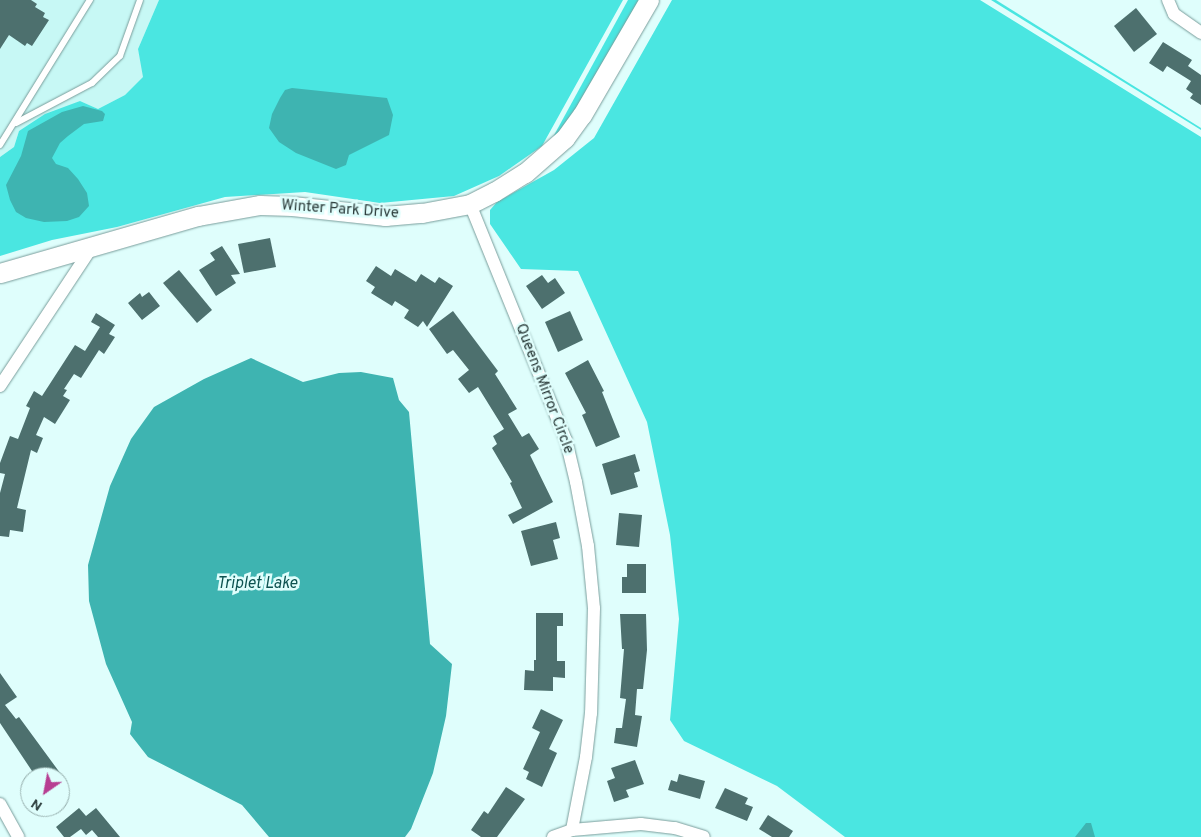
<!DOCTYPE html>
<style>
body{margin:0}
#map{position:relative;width:1201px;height:837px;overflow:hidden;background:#dffefc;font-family:Overpass,sans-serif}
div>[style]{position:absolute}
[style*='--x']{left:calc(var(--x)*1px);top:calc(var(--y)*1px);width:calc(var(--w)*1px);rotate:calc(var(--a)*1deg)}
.built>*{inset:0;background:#c7f8f5}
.green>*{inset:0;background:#4ae6e1}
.water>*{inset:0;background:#3eb4b1}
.building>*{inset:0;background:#4d706e}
.roads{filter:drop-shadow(0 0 1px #799d9b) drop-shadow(0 0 1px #799d9b)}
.lane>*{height:6px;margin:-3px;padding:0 3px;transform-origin:3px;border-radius:3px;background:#fff}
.street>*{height:12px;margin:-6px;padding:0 6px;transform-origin:6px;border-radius:6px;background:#fff}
.secondary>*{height:19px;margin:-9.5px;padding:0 9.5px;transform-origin:9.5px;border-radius:9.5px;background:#fff}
span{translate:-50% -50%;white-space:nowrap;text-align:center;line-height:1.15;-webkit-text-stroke:5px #dffefc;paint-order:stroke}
.street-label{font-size:15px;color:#2a3a39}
.water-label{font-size:16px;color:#0d5250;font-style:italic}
.north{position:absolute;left:20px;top:767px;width:50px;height:50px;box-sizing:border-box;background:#dffefc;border:1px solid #97b0ae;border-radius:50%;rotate:213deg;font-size:14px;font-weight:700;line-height:20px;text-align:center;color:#2a3a39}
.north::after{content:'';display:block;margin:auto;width:18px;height:22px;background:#b73e92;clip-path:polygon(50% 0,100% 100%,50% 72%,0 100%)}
</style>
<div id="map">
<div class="built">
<div style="clip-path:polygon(0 0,159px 0,138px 49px,144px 77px,125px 95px,98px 109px,80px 101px,19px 131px,14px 147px,0 157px)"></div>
</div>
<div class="green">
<div style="clip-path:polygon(159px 0,623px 0,542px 146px,499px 176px,454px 196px,380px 203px,305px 192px,225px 197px,117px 227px,52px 240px,0 256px,0 157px,14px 147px,19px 131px,45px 114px,80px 101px,98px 109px,125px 95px,143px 77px,138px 49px)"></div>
<div style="clip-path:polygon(628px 0,642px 0,577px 112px,547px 148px)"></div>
<div style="clip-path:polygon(672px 0,980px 0,1201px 137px,1201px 837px,845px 837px,777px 786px,684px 741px,670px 720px,679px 619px,670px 535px,647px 422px,578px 271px,521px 269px,490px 224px,490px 210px,497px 202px,554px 170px,594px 138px)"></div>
<div style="clip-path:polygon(991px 0,996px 0,1201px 128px,1201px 130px)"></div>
</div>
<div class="water">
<div style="clip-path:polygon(292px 88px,387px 98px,393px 115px,389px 135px,349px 155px,346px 165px,336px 169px,296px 153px,279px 142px,269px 128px,272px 114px,280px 98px,285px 90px)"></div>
<div style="clip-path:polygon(83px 106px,102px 111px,105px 114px,103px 121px,84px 124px,68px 136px,60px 143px,52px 158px,56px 164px,68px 168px,78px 179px,87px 193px,89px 206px,79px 217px,67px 221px,44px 222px,26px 218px,16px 212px,10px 200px,6px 185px,21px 156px,28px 131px,62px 112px)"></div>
<div style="clip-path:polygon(251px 358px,303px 382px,339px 373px,361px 372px,393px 378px,399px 400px,409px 412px,430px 644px,452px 664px,446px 716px,433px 773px,411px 829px,405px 837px,269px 837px,242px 805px,148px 757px,130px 734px,132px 722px,106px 664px,89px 601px,88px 565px,110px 486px,131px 439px,154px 407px,204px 379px)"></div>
<div style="clip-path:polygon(1086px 823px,1091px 823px,1095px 837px,1075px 837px)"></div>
</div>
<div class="building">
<div style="clip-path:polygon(0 0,31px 0,37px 4px,35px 7px,45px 13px,43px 17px,49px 20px,32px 46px,27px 43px,25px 46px,9px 35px,0 49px)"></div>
<div style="clip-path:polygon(1136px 8px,1157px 34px,1134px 52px,1114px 26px)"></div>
<div style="clip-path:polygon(1163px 42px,1192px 60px,1188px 66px,1201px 75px,1201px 105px,1190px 98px,1193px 94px,1186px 89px,1191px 81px,1167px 66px,1163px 72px,1149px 63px)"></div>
<div style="clip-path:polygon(270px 238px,276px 267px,244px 273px,238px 244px)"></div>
<div style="clip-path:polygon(222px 246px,240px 274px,231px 275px,236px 283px,216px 296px,199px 270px,215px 260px,210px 253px)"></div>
<div style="clip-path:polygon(376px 266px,391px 276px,395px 269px,416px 282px,421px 274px,435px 283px,439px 277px,453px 286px,427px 327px,423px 321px,418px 327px,404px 318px,409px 310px,395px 301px,392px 306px,371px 293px,375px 287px,366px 281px)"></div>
<div style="clip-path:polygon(179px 270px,212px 310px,197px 323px,163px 283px)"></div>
<div style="clip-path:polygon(542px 275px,548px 283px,555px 278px,565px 293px,542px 309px,526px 286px)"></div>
<div style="clip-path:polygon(149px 292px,160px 306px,142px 320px,128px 303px,140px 293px,142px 297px)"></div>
<div style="clip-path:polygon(453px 311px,498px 371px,495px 374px,517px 409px,508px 414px,522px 437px,529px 433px,539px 449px,530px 455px,553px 502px,513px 524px,508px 515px,522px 508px,510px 483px,512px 482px,492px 448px,497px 444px,493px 436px,504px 429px,478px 387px,469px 393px,458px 379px,469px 370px,453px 350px,447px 354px,429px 329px)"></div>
<div style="clip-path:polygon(570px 311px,583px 340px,558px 352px,545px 322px)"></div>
<div style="clip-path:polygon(96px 313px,115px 325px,109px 334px,115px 337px,104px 354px,99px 350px,81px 378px,74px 374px,64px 389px,67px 390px,63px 396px,70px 400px,55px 424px,44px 417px,36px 435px,43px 438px,37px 453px,31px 450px,17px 508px,26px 510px,23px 532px,10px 530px,9px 537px,0 536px,0 493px,5px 474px,0 473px,0 463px,10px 436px,18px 439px,30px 408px,26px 406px,34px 391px,42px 396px,75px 345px,85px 351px,100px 327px,91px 322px)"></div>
<div style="clip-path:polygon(588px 360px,604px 391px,602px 392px,620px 437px,596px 447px,582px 415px,586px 413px,565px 373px)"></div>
<div style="clip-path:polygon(635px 454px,640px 471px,634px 473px,638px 487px,611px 495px,602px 464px)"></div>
<div style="clip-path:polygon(619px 513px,642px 515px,639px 547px,616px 545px)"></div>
<div style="clip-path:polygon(556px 522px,560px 538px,553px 540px,558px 559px,531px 566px,521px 531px)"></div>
<div style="clip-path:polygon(627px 564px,646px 564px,646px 593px,622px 593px,622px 577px,627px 577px)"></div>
<div style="clip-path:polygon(536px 613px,563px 613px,563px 626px,557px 626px,557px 661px,565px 661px,565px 678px,553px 677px,553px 691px,524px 690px,525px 670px,534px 671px,534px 660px,536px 660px)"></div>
<div style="clip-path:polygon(620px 614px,646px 614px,647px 650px,643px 689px,637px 689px,635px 715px,642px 716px,637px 747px,614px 743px,616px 728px,622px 728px,626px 699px,620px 698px,624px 649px,622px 649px)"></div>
<div style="clip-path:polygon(0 673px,17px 697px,5px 705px,16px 719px,19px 717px,63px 777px,36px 777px,0 723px)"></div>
<div style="clip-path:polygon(541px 709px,563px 720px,549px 749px,557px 753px,542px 787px,526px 779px,529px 772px,523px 769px,540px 732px,532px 728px)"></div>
<div style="clip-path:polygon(635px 760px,644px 784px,626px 790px,629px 797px,614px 802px,607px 781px,615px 778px,611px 768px)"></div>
<div style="clip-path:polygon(679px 774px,705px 781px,700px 799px,668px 790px,671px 780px,677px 782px)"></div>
<div style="clip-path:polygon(506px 787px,525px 799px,497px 837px,481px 837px,471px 830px,484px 811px,488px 814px)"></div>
<div style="clip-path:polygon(725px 788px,748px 798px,745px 804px,753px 807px,747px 821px,715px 808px)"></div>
<div style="clip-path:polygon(79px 808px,86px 816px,96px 808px,120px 837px,98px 837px,92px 830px,86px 835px,81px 829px,70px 837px,64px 837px,56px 827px)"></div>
<div style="clip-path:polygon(768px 815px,793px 831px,789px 837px,772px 837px,759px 829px)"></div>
</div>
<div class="roads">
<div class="lane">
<div style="--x:16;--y:123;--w:86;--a:-27.8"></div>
<div style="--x:92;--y:83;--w:39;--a:-44"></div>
<div style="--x:120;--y:56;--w:59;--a:-70.3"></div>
<div style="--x:0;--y:145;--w:171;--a:-58.2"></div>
</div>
<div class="street">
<div style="--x:1168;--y:0;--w:15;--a:67"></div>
<div style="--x:1174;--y:14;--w:33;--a:35"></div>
<div style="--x:470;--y:204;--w:255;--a:67.9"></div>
<div style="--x:566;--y:440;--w:43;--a:76.6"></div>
<div style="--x:576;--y:482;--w:65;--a:79.4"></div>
<div style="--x:588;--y:546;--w:62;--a:84.5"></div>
<div style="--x:594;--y:608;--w:105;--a:91.6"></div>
<div style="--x:591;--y:713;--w:44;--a:96.5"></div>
<div style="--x:586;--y:757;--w:74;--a:100.9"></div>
<div style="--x:0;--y:386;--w:167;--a:-56.5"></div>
<div style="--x:0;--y:804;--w:38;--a:61"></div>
<div style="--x:553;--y:837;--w:20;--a:-20"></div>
<div style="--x:572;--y:830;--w:69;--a:-5"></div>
<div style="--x:641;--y:824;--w:34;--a:7"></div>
<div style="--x:675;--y:828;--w:30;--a:17"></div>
</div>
<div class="secondary">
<div style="--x:0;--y:273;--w:206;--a:-16.1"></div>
<div style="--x:198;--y:216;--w:63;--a:-10.1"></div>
<div style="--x:260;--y:205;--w:32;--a:2"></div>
<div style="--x:292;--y:206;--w:94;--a:6.1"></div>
<div style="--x:385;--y:216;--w:37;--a:-5"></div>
<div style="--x:422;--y:213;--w:49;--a:-10.6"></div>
<div style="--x:470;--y:204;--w:27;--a:-27"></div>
<div style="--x:494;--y:192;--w:36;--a:-32"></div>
<div style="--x:525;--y:173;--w:53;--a:-41.2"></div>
<div style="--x:565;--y:138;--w:29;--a:-54"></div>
<div style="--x:582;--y:115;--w:133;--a:-59.8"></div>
</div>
</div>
<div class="street-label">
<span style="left:340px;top:210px;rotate:4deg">Winter Park Drive</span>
<span style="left:544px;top:389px;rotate:69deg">Queens Mirror Circle</span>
</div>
<div class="water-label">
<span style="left:257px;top:584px">Triplet Lake</span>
</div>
<div class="north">N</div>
</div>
